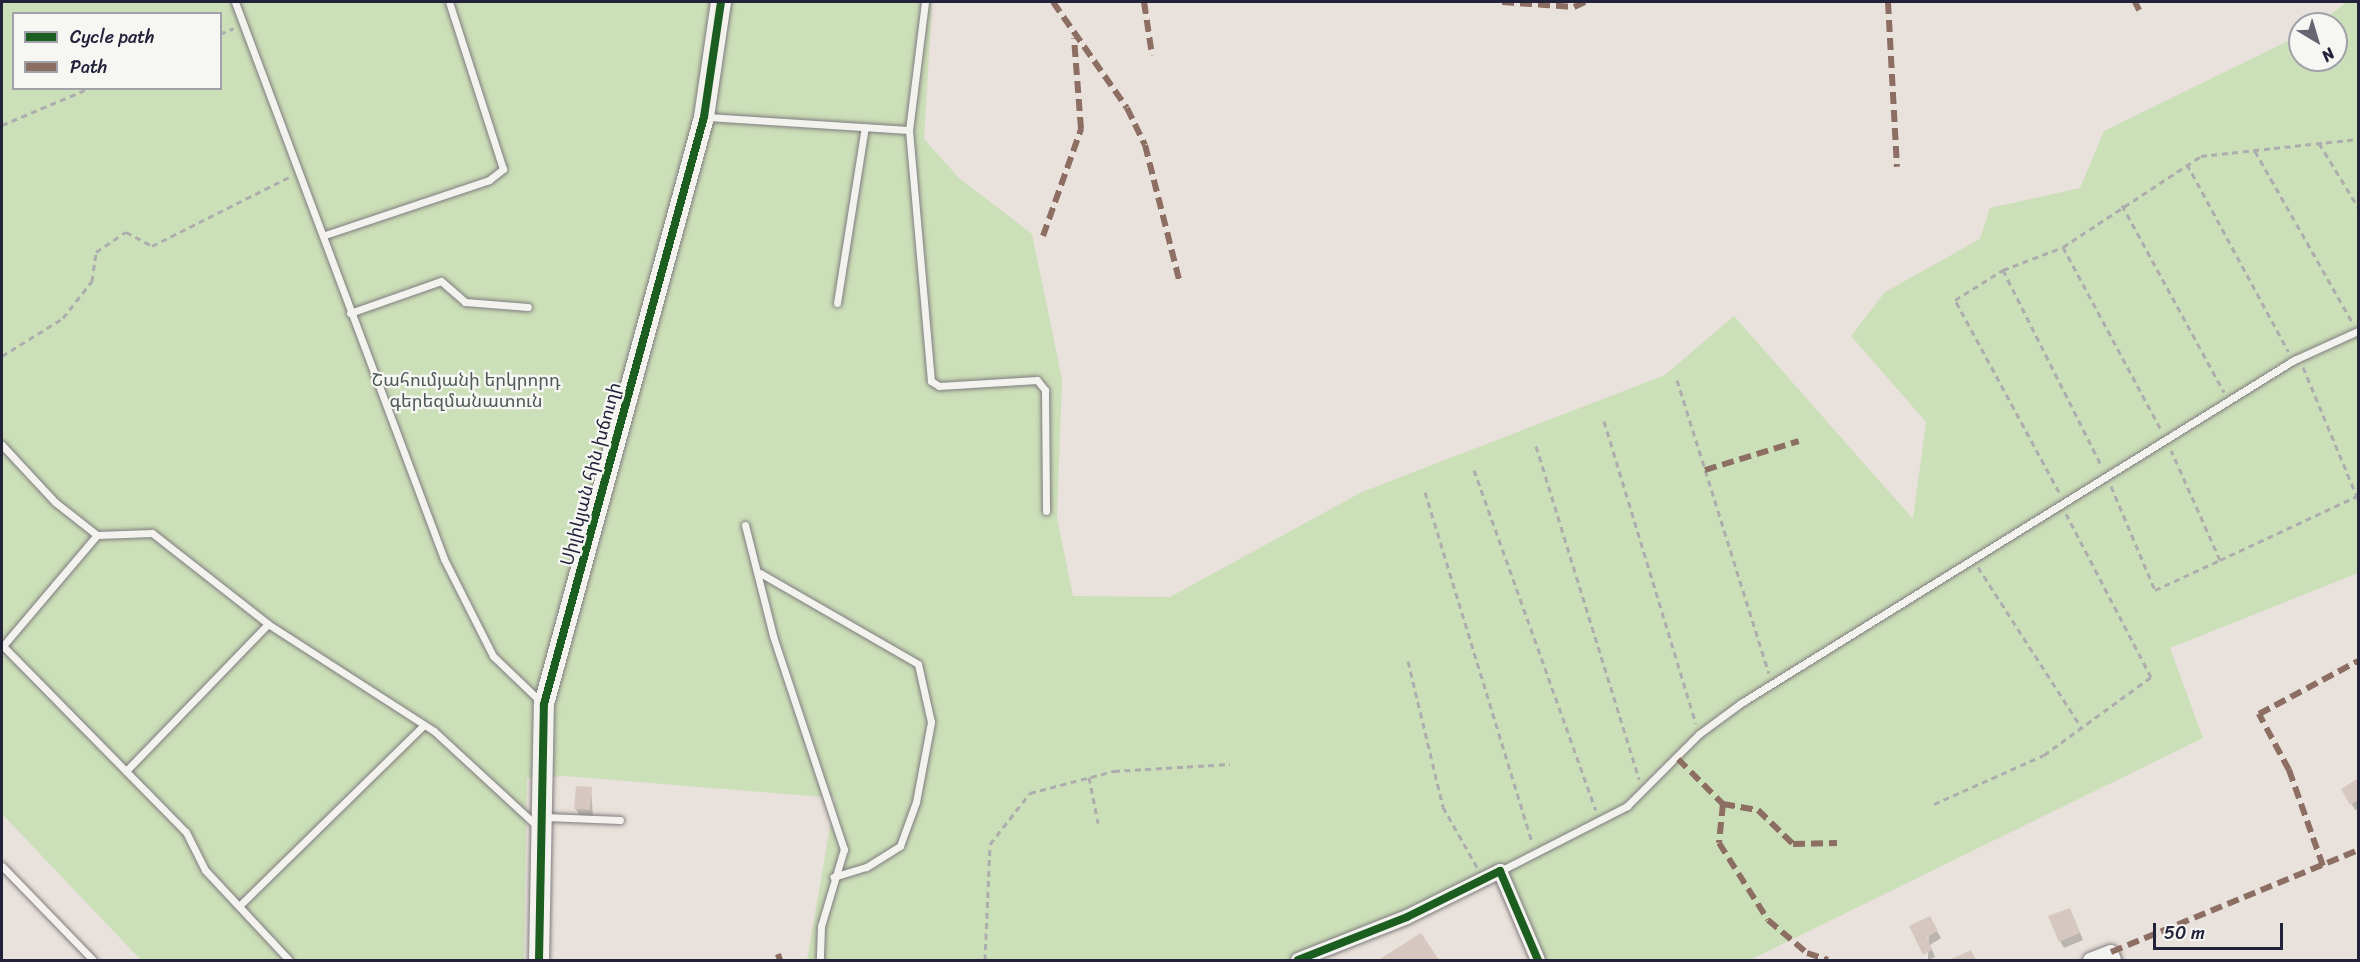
<!DOCTYPE html>
<meta charset="utf-8">
<style>
body{margin:0}
#map{position:relative;width:2360px;height:962px;overflow:hidden;background:#e9e1db;font-family:Sriracha,"Noto Sans Armenian",sans-serif}
div>[style]{position:absolute}
[style*='--x']{left:calc(var(--x)*1px);top:calc(var(--y)*1px);width:calc(var(--w)*1px);rotate:calc(var(--a)*1deg)}
.green>*{inset:0;background:#cbdfb8}
.shadow>*{inset:0;background:#0003}
.building>*{inset:0;background:#d6c8c0}
.path>*{height:3px;margin-top:-1.5px;transform-origin:0;background:repeating-linear-gradient(90deg,#aeadae 0 6px,transparent 0 10.5px)}
.roads{filter:drop-shadow(0 0 2px #807c7f) drop-shadow(0 0 2px #807c7f)}
.lane>*{height:7px;margin:-3.5px;padding:0 3.5px;transform-origin:3.5px;border-radius:3.5px;background:#f3f2ef}
.street>*{height:14px;margin:-7px;padding:0 7px;transform-origin:7px;border-radius:7px;background:#f3f2ef}
.secondary>*{height:20px;margin:-10px;padding:0 10px;transform-origin:10px;border-radius:10px;background:#f3f2ef}
.quiet>*{height:6px;margin-top:-3px;transform-origin:0;background:repeating-linear-gradient(90deg,#8d6e63 0 12px,transparent 0 18px)}
.cycleway>*{height:8px;margin:-4px;padding:0 4px;transform-origin:4px;border-radius:4px;background:#1b5e20}
span{translate:-50% -50%;white-space:nowrap;text-align:center;line-height:1.15;-webkit-text-stroke:4.5px #f6f6f2;paint-order:stroke}
.park-label{font-size:18px;color:#4d5a58}
.street-label{font-size:18px;color:#22223b}
.frame{position:absolute;inset:0;border:3px solid #22223b;pointer-events:none}
.legend{position:absolute;left:12px;top:12px;width:210px;height:78px;box-sizing:border-box;background:#f6f6f2;border:2px solid #a1a1a9;margin:0;padding:8px 10px;list-style:none;font-size:18px;color:#22223b}
.legend li{display:flex;align-items:center;gap:12px;height:30px}
.legend b{width:30px;border:2px solid #a1a1a9}
.north{position:absolute;left:2288px;top:12px;width:60px;height:60px;box-sizing:border-box;background:#f6f6f2;border:2px solid #a1a1a9;border-radius:50%;rotate:142deg;font-size:16px;font-weight:700;line-height:24px;text-align:center;color:#22223b}
.north::after{content:'';display:block;margin:auto;width:21px;height:27px;background:#686573;clip-path:polygon(50% 0,100% 100%,50% 72%,0 100%)}
.scale{position:absolute;left:2153px;top:923px;width:130px;height:27px;box-sizing:border-box;border:3px solid #22223b;border-top:0;padding-left:8px;font-size:18px;line-height:21px;white-space:nowrap;color:#22223b;-webkit-text-stroke:4px #f6f6f2;paint-order:stroke}
</style>
<div id="map">
<div class="green">
<div style="clip-path:polygon(evenodd,2px 2px,932px 2px,924px 139px,959px 178px,1032px 234px,1062px 379px,1057px 518px,1073px 596px,1170px 597px,1362px 492px,1665px 375px,1734px 316px,1913px 519px,1926px 422px,1851px 336px,1885px 292px,1980px 239px,1990px 208px,2080px 188px,2104px 131px,2300px 35px,2300px 60px,2336px 60px,2336px 24px,2318px 24px,2347px 2px,2358px 2px,2358px 573px,2170px 648px,2203px 738px,1750px 960px,1546px 960px,1508px 875px,1318px 960px,807px 960px,835px 798px,566px 776px,527px 778px,524px 960px,141px 960px,2px 814px,2px 2px,14px 14px,220px 14px,220px 88px,14px 88px,14px 14px)"></div>
</div>
<div class="shadow">
<div style="clip-path:polygon(2356px 781px,2358px 809px,2355px 810px,2343px 789px)"></div>
<div style="clip-path:polygon(591px 788px,593px 817px,580px 816px,576px 809px)"></div>
<div style="clip-path:polygon(2073px 916px,2083px 940px,2064px 948px,2060px 941px)"></div>
<div style="clip-path:polygon(1929px 918px,1941px 938px,1930px 945px,1935px 957px,1928px 960px)"></div>
<div style="clip-path:polygon(1421px 935px,1437px 960px,1380px 960px)"></div>
</div>
<div class="building">
<div style="clip-path:polygon(2357px 779px,2358px 800px,2350px 805px,2341px 789px)"></div>
<div style="clip-path:polygon(576px 786px,592px 787px,590px 810px,574px 809px)"></div>
<div style="clip-path:polygon(2070px 908px,2080px 933px,2059px 942px,2048px 916px)"></div>
<div style="clip-path:polygon(1930px 916px,1938px 931px,1927px 937px,1932px 950px,1923px 955px,1909px 926px)"></div>
<div style="clip-path:polygon(1421px 933px,1439px 960px,1378px 960px)"></div>
<div style="clip-path:polygon(1971px 950px,1976px 960px,1949px 960px)"></div>
</div>
<div class="path">
<div style="--x:220;--y:34;--w:15;--a:-23"></div>
<div style="--x:2;--y:125;--w:95;--a:-22.8"></div>
<div style="--x:2319;--y:143;--w:75;--a:58.6"></div>
<div style="--x:2255;--y:151;--w:197;--a:60.4"></div>
<div style="--x:2187;--y:164;--w:213;--a:61.6"></div>
<div style="--x:2122;--y:205;--w:213;--a:61.4"></div>
<div style="--x:2063;--y:247;--w:208;--a:61.8"></div>
<div style="--x:2003;--y:270;--w:220;--a:63.3"></div>
<div style="--x:2;--y:356;--w:72;--a:-31.9"></div>
<div style="--x:63;--y:318;--w:47;--a:-51.9"></div>
<div style="--x:92;--y:281;--w:29;--a:-82"></div>
<div style="--x:96;--y:252;--w:36;--a:-34"></div>
<div style="--x:126;--y:232;--w:30;--a:28"></div>
<div style="--x:152;--y:246;--w:153;--a:-26.7"></div>
<div style="--x:2303;--y:367;--w:143;--a:67.4"></div>
<div style="--x:1677;--y:380;--w:307;--a:72.6"></div>
<div style="--x:1604;--y:421;--w:316;--a:73.1"></div>
<div style="--x:1536;--y:446;--w:349;--a:72.8"></div>
<div style="--x:1474;--y:470;--w:361;--a:70.3"></div>
<div style="--x:2111;--y:486;--w:113;--a:67.1"></div>
<div style="--x:2155;--y:590;--w:72;--a:-24.8"></div>
<div style="--x:2220;--y:560;--w:120;--a:-114"></div>
<div style="--x:1425;--y:492;--w:367;--a:73"></div>
<div style="--x:2059;--y:492;--w:218;--a:-118.4"></div>
<div style="--x:1955;--y:300;--w:57;--a:-32"></div>
<div style="--x:2003;--y:270;--w:64;--a:-21"></div>
<div style="--x:2063;--y:247;--w:165;--a:-33.4"></div>
<div style="--x:2201;--y:156;--w:158;--a:-6.2"></div>
<div style="--x:2220;--y:560;--w:151;--a:-25"></div>
<div style="--x:1978;--y:567;--w:190;--a:57.2"></div>
<div style="--x:1408;--y:661;--w:150;--a:76.5"></div>
<div style="--x:1443;--y:807;--w:69;--a:60.5"></div>
<div style="--x:1089;--y:777;--w:47;--a:78.9"></div>
<div style="--x:1934;--y:804;--w:120;--a:-24"></div>
<div style="--x:2044;--y:755;--w:132;--a:-36.1"></div>
<div style="--x:2151;--y:677;--w:184;--a:-117.5"></div>
<div style="--x:985;--y:960;--w:116;--a:-87.5"></div>
<div style="--x:990;--y:844;--w:65;--a:-51.9"></div>
<div style="--x:1030;--y:793;--w:87;--a:-14.7"></div>
<div style="--x:1114;--y:771;--w:116;--a:-3.5"></div>
</div>
<div class="roads">
<div class="lane">
<div style="--x:235;--y:2;--w:595;--a:69.43"></div>
<div style="--x:444;--y:559;--w:109;--a:63.2"></div>
<div style="--x:493;--y:656;--w:68;--a:43.8"></div>
<div style="--x:925;--y:2;--w:129;--a:97.1"></div>
<div style="--x:909;--y:130;--w:252;--a:85"></div>
<div style="--x:931;--y:381;--w:9;--a:32"></div>
<div style="--x:939;--y:386;--w:98;--a:-3.5"></div>
<div style="--x:1037;--y:380;--w:13;--a:51"></div>
<div style="--x:1045;--y:390;--w:121;--a:89.5"></div>
<div style="--x:707;--y:117;--w:202;--a:3.7"></div>
<div style="--x:325;--y:235;--w:173;--a:-18.5"></div>
<div style="--x:489;--y:180;--w:18;--a:-38"></div>
<div style="--x:503;--y:169;--w:176;--a:-107.9"></div>
<div style="--x:837;--y:303;--w:178;--a:-81"></div>
<div style="--x:350;--y:313;--w:96;--a:-19.4"></div>
<div style="--x:441;--y:281;--w:32;--a:41"></div>
<div style="--x:465;--y:302;--w:63;--a:4.5"></div>
<div style="--x:2;--y:445;--w:78;--a:47.1"></div>
<div style="--x:55;--y:502;--w:53;--a:38.2"></div>
<div style="--x:97;--y:535;--w:55;--a:-2.1"></div>
<div style="--x:152;--y:533;--w:147;--a:38.1"></div>
<div style="--x:268;--y:624;--w:197;--a:32.8"></div>
<div style="--x:434;--y:731;--w:142;--a:42.7"></div>
<div style="--x:745;--y:525;--w:114;--a:75.8"></div>
<div style="--x:773;--y:636;--w:225;--a:71.6"></div>
<div style="--x:844;--y:849;--w:80;--a:106.6"></div>
<div style="--x:821;--y:926;--w:34;--a:92"></div>
<div style="--x:760;--y:573;--w:182;--a:29.9"></div>
<div style="--x:918;--y:664;--w:59;--a:77.4"></div>
<div style="--x:931;--y:722;--w:81;--a:100.6"></div>
<div style="--x:916;--y:802;--w:47;--a:110"></div>
<div style="--x:900;--y:846;--w:40;--a:148"></div>
<div style="--x:866;--y:867;--w:34;--a:163"></div>
<div style="--x:3;--y:646;--w:261;--a:45.5"></div>
<div style="--x:186;--y:832;--w:42;--a:63.4"></div>
<div style="--x:205;--y:870;--w:123;--a:47"></div>
<div style="--x:2;--y:647;--w:147;--a:-49.7"></div>
<div style="--x:126;--y:771;--w:204;--a:-46"></div>
<div style="--x:545;--y:817;--w:75;--a:2.3"></div>
<div style="--x:2;--y:866;--w:131;--a:45.9"></div>
<div style="--x:1500;--y:871;--w:143;--a:-27.1"></div>
<div style="--x:1627;--y:806;--w:102;--a:-45"></div>
<div style="--x:1699;--y:734;--w:52;--a:-36.4"></div>
<div style="--x:1741;--y:703;--w:651;--a:-31.81"></div>
<div style="--x:2294;--y:360;--w:70;--a:-24.4"></div>
<div style="--x:239;--y:906;--w:257;--a:-44.4"></div>
</div>
<div class="street">
<div style="--x:1298;--y:960;--w:117;--a:-21.5"></div>
<div style="--x:1407;--y:917;--w:104;--a:-26.3"></div>
<div style="--x:1500;--y:871;--w:97;--a:66.9"></div>
<div style="--x:2090;--y:960;--w:22;--a:-21"></div>
<div style="--x:2111;--y:952;--w:9;--a:69"></div>
</div>
<div class="secondary">
<div style="--x:539;--y:960;--w:256;--a:-88.9"></div>
<div style="--x:544;--y:704;--w:608;--a:-74.75"></div>
<div style="--x:704;--y:117;--w:116;--a:-81.6"></div>
</div>
</div>
<div class="quiet">
<div style="--x:1053;--y:2;--w:129;--a:55.1"></div>
<div style="--x:1127;--y:108;--w:41;--a:64.1"></div>
<div style="--x:1145;--y:145;--w:142;--a:75.8"></div>
<div style="--x:1144;--y:2;--w:54;--a:81.4"></div>
<div style="--x:1502;--y:2;--w:72;--a:4"></div>
<div style="--x:1574;--y:7;--w:12;--a:-24"></div>
<div style="--x:1888;--y:2;--w:165;--a:86.9"></div>
<div style="--x:2135;--y:2;--w:9;--a:63"></div>
<div style="--x:1043;--y:236;--w:114;--a:-70.4"></div>
<div style="--x:1081;--y:129;--w:91;--a:-94.4"></div>
<div style="--x:1705;--y:470;--w:98;--a:-17.1"></div>
<div style="--x:1678;--y:759;--w:64;--a:45"></div>
<div style="--x:1723;--y:804;--w:36;--a:10"></div>
<div style="--x:1758;--y:810;--w:49;--a:44.2"></div>
<div style="--x:1793;--y:844;--w:44;--a:-1.3"></div>
<div style="--x:1723;--y:804;--w:39;--a:96"></div>
<div style="--x:1719;--y:843;--w:91;--a:57.5"></div>
<div style="--x:1768;--y:920;--w:51;--a:40.2"></div>
<div style="--x:1807;--y:953;--w:22;--a:18"></div>
<div style="--x:2323;--y:866;--w:102;--a:-109.5"></div>
<div style="--x:2289;--y:770;--w:64;--a:-118.2"></div>
<div style="--x:2259;--y:714;--w:112;--a:-28.2"></div>
<div style="--x:2111;--y:952;--w:267;--a:-22.4"></div>
<div style="--x:778;--y:954;--w:6;--a:72"></div>
</div>
<div class="cycleway">
<div style="--x:539;--y:960;--w:256;--a:-88.9"></div>
<div style="--x:544;--y:704;--w:608;--a:-74.75"></div>
<div style="--x:704;--y:117;--w:116;--a:-81.6"></div>
<div style="--x:1298;--y:960;--w:117;--a:-21.5"></div>
<div style="--x:1407;--y:917;--w:104;--a:-26.3"></div>
<div style="--x:1500;--y:871;--w:97;--a:66.9"></div>
</div>
<div class="park-label">
<span style="left:466px;top:391px">Շահումյանի երկրորդ<br>գերեզմանատուն</span>
</div>
<div class="street-label">
<span style="left:591px;top:474px;rotate:-75deg">Սիլիկյան հին խճուղի</span>
</div>
<div class="frame"></div>
<ul class="legend">
<li><b style="height:8px;background:#1b5e20"></b>Cycle path</li>
<li><b style="height:8px;background:#8d6e63"></b>Path</li>
</ul>
<div class="north">N</div>
<div class="scale">50 m</div>
</div>
